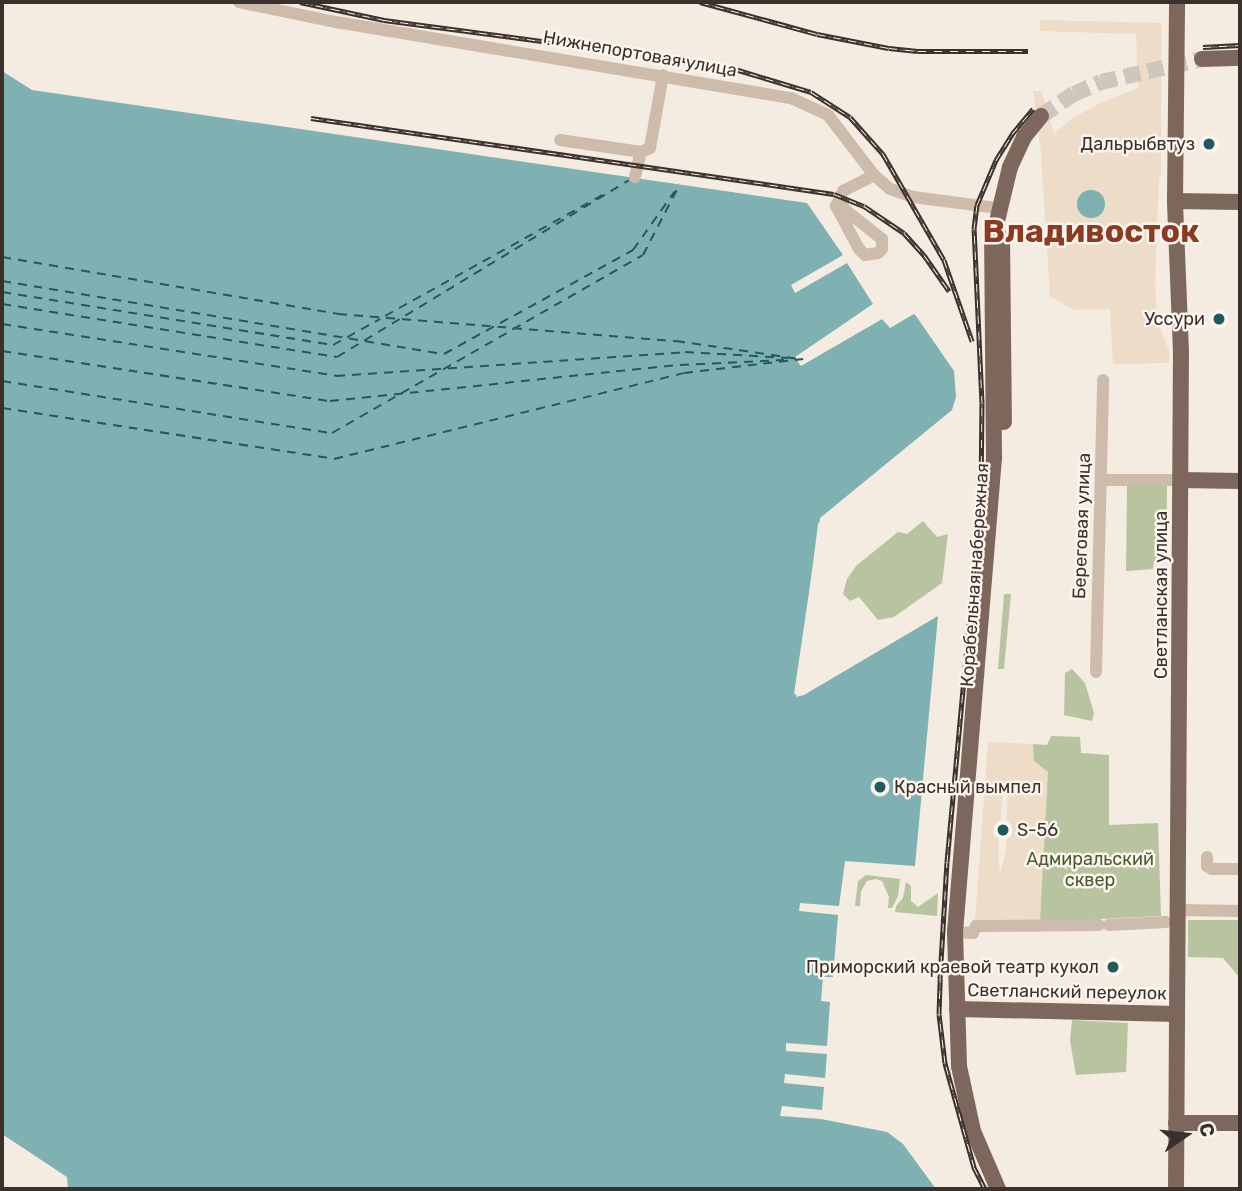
<!DOCTYPE html>
<meta charset="utf-8">
<style>
body{margin:0}
#map{position:relative;width:1242px;height:1191px;overflow:hidden;background:#f4ebe1;font-family:Rubik,sans-serif}
div>[style]{position:absolute}
[style*='--x']{left:calc(var(--x)*1px);top:calc(var(--y)*1px);width:calc(var(--w)*1px);rotate:calc(var(--a)*1deg)}
.green>*{inset:0;background:#b8c4a0}
.plaza>*{inset:0;background:#ecdcc8}
.water>*{inset:0;background:#7fb0b2}
.round{border-radius:50%}
.pier>*{inset:0;background:#f4ebe1}
.ferry>*{height:2px;margin-top:-1px;transform-origin:0;background:repeating-linear-gradient(90deg,#1f5a5e 0 9px,transparent 0 16px)}
.major-tunnel>*{height:16px;margin-top:-8px;transform-origin:0;background:repeating-linear-gradient(90deg,#cfc6bd 0 16px,transparent 0 24px)}
.minor>*{height:12px;margin:-6px;padding:0 6px;transform-origin:6px;border-radius:6px;background:#cdbbac}
.major>*{height:16px;margin:-8px;padding:0 8px;transform-origin:8px;border-radius:8px;background:#7d675c}
.rail>*{height:5px;margin-top:-2.5px;transform-origin:0;background:repeating-linear-gradient(90deg,#fbf5ee 0 8px,#3b302b 0 16px);box-sizing:border-box;border-block:2px solid #3b302b}
.dots>*{width:19px;height:19px;translate:-50% -50%;box-sizing:border-box;border:4px solid #fbf5ee;border-radius:50%}
span{translate:-50% -50%;white-space:nowrap;text-align:center;line-height:1.15;-webkit-text-stroke:5px #fbf5ee;paint-order:stroke}
.street-label{font-size:18px;color:#3b302b}
.poi-label{font-size:18px;color:#3b302b}
.right{translate:-100% -50%;text-align:right}
.left{translate:0 -50%;text-align:left}
.park-label{font-size:18px;color:#4a5a2e}
.town-label{font-size:32px;color:#8c3b22;font-weight:700}
.frame{position:absolute;inset:0;border:4px solid #3b302b;pointer-events:none}
.north{position:absolute;left:1151px;top:1100px;width:70px;height:70px;-webkit-text-stroke:5px #fbf5ee;paint-order:stroke;rotate:76deg;font-size:19px;font-weight:700;line-height:28px;text-align:center;color:#3b302b}
.north::after{content:'';display:block;margin:auto;width:24px;height:32px;background:#3b302b;clip-path:polygon(50% 0,100% 100%,50% 72%,0 100%)}
</style>
<div id="map">
<div class="green">
<div style="clip-path:polygon(1127px 485px,1167px 486px,1166px 561px,1154px 561px,1153px 569px,1126px 571px)"></div>
<div style="clip-path:polygon(923px 521px,937px 537px,948px 534px,942px 583px,894px 617px,878px 620px,859px 597px,850px 601px,843px 594px,847px 579px,856px 566px,898px 532px,907px 534px)"></div>
<div style="clip-path:polygon(1004px 594px,1011px 594px,1004px 669px,998px 669px)"></div>
<div style="clip-path:polygon(1072px 669px,1085px 683px,1094px 713px,1092px 721px,1064px 715px,1065px 673px)"></div>
<div style="clip-path:polygon(1051px 736px,1080px 737px,1081px 753px,1109px 755px,1109px 825px,1158px 823px,1161px 916px,1040px 922px,1033px 744px,1047px 745px)"></div>
<div style="clip-path:polygon(866px 875px,900px 879px,898px 896px,892px 908px,888px 908px,889px 897px,882px 881px,876px 879px,867px 881px,861px 891px,860px 906px,855px 906px,858px 881px)"></div>
<div style="clip-path:polygon(906px 882px,911px 886px,911px 901px,918px 907px,938px 893px,937px 916px,895px 912px,896px 906px,903px 898px)"></div>
<div style="clip-path:polygon(1188px 920px,1240px 920px,1240px 978px,1223px 958px,1188px 957px)"></div>
<div style="clip-path:polygon(1072px 1020px,1128px 1023px,1126px 1072px,1076px 1075px,1070px 1041px)"></div>
</div>
<div class="plaza">
<div style="clip-path:polygon(1040px 20px,1161px 23px,1161px 176px,1159px 177px,1155px 283px,1157px 320px,1169px 351px,1169px 363px,1113px 364px,1110px 309px,1074px 310px,1050px 296px,1041px 153px,1033px 91px,1041px 91px,1054px 134px,1071px 119px,1100px 103px,1138px 88px,1136px 34px,1040px 31px)"></div>
<div style="clip-path:polygon(evenodd,988px 742px,1033px 744px,1033px 760px,1048px 772px,1040px 922px,975px 922px,988px 742px,1008px 778px,1006px 849px,1000px 875px,998px 848px,1003px 791px,1008px 778px)"></div>
</div>
<div class="water">
<div style="clip-path:polygon(2px 71px,32px 90px,807px 203px,843px 255px,791px 285px,795px 293px,847px 263px,873px 304px,796px 358px,800px 365px,882px 319px,890px 328px,914px 314px,916px 316px,954px 371px,956px 397px,952px 410px,820px 518px,794px 694px,804px 695px,938px 616px,915px 866px,845px 861px,839px 906px,800px 903px,799px 911px,838px 915px,833px 977px,823px 977px,821px 1001px,830px 1002px,827px 1046px,786px 1043px,786px 1051px,827px 1054px,825px 1078px,785px 1074px,784px 1083px,824px 1087px,822px 1110px,782px 1106px,780px 1116px,821px 1119px,887px 1132px,903px 1144px,936px 1189px,68px 1189px,67px 1177px,2px 1134px)"></div>
<div class="round" style="left:1077px;top:190px;width:28px;height:28px"></div>
</div>
<div class="pier">
<div style="clip-path:polygon(873px 304px,875px 307px,800px 359px,839px 337px,844px 339px,880px 316px,882px 319px,801px 366px,795px 357px)"></div>
<div style="clip-path:polygon(829px 511px,822px 525px,798px 693px,805px 691px,804px 695px,796px 697px,818px 524px)"></div>
</div>
<div class="ferry">
<div style="--x:2;--y:257;--w:341;--a:9.6"></div>
<div style="--x:338;--y:314;--w:339;--a:4.6"></div>
<div style="--x:676;--y:341;--w:124;--a:8.3"></div>
<div style="--x:2;--y:281;--w:448;--a:9.4"></div>
<div style="--x:444;--y:354;--w:216;--a:-28.8"></div>
<div style="--x:633;--y:250;--w:72;--a:-54.6"></div>
<div style="--x:2;--y:292;--w:335;--a:9.1"></div>
<div style="--x:333;--y:345;--w:54;--a:-29"></div>
<div style="--x:2;--y:304;--w:339;--a:9"></div>
<div style="--x:337;--y:357;--w:341;--a:-31.2"></div>
<div style="--x:385;--y:316;--w:253;--a:-29.1"></div>
<div style="--x:2;--y:324;--w:338;--a:8.8"></div>
<div style="--x:336;--y:376;--w:350;--a:-3.9"></div>
<div style="--x:685;--y:352;--w:103;--a:3.3"></div>
<div style="--x:2;--y:351;--w:332;--a:8.7"></div>
<div style="--x:330;--y:401;--w:352;--a:-5.9"></div>
<div style="--x:680;--y:365;--w:104;--a:-2.8"></div>
<div style="--x:2;--y:381;--w:334;--a:9"></div>
<div style="--x:332;--y:433;--w:358;--a:-29.8"></div>
<div style="--x:643;--y:255;--w:80;--a:-62.5"></div>
<div style="--x:2;--y:408;--w:336;--a:8.7"></div>
<div style="--x:334;--y:459;--w:360;--a:-13.8"></div>
<div style="--x:684;--y:373;--w:120;--a:-6.7"></div>
</div>
<div class="major-tunnel">
<div style="--x:1041;--y:116;--w:40;--a:-34"></div>
<div style="--x:1074;--y:94;--w:30;--a:-24"></div>
<div style="--x:1101;--y:82;--w:104;--a:-12.8"></div>
</div>
<div class="minor">
<div style="--x:239;--y:2;--w:99;--a:11.7"></div>
<div style="--x:336;--y:22;--w:461;--a:9.5"></div>
<div style="--x:791;--y:98;--w:41;--a:24.7"></div>
<div style="--x:828;--y:115;--w:76;--a:52.5"></div>
<div style="--x:874;--y:175;--w:21;--a:41"></div>
<div style="--x:890;--y:189;--w:24;--a:19"></div>
<div style="--x:913;--y:197;--w:86;--a:7.4"></div>
<div style="--x:560;--y:140;--w:82;--a:8.4"></div>
<div style="--x:641;--y:152;--w:10;--a:-24"></div>
<div style="--x:650;--y:148;--w:74;--a:-79.9"></div>
<div style="--x:635;--y:177;--w:26;--a:-77"></div>
<div style="--x:840;--y:199;--w:11;--a:68"></div>
<div style="--x:844;--y:209;--w:48;--a:38.3"></div>
<div style="--x:882;--y:239;--w:10;--a:90"></div>
<div style="--x:882;--y:249;--w:6;--a:135"></div>
<div style="--x:878;--y:253;--w:13;--a:171"></div>
<div style="--x:865;--y:255;--w:8;--a:-135"></div>
<div style="--x:859;--y:249;--w:49;--a:-118.1"></div>
<div style="--x:836;--y:206;--w:17;--a:-65"></div>
<div style="--x:843;--y:191;--w:35;--a:-27"></div>
<div style="--x:1101;--y:480;--w:80;--a:0"></div>
<div style="--x:1096;--y:672;--w:292;--a:-88.6"></div>
<div style="--x:1207;--y:857;--w:9;--a:90"></div>
<div style="--x:1207;--y:866;--w:6;--a:31"></div>
<div style="--x:1212;--y:869;--w:28;--a:0"></div>
<div style="--x:1178;--y:910;--w:62;--a:0.9"></div>
<div style="--x:1109;--y:925;--w:57;--a:-3"></div>
<div style="--x:955;--y:932;--w:18;--a:3"></div>
<div style="--x:973;--y:933;--w:8;--a:-67"></div>
<div style="--x:976;--y:926;--w:123;--a:-0.5"></div>
</div>
<div class="major">
<div style="--x:1202;--y:59;--w:38;--a:-2"></div>
<div style="--x:1175;--y:201;--w:65;--a:0.9"></div>
<div style="--x:1002;--y:238;--w:184;--a:89.4"></div>
<div style="--x:1181;--y:480;--w:59;--a:1"></div>
<div style="--x:957;--y:1009;--w:220;--a:1.3"></div>
<div style="--x:1176;--y:1123;--w:64;--a:0"></div>
<div style="--x:998;--y:1189;--w:63;--a:-113.3"></div>
<div style="--x:973;--y:1131;--w:66;--a:-102.2"></div>
<div style="--x:959;--y:1066;--w:134;--a:-91.7"></div>
<div style="--x:955;--y:932;--w:476;--a:-85.3"></div>
<div style="--x:994;--y:458;--w:216;--a:-90.5"></div>
<div style="--x:992;--y:242;--w:77;--a:-76.5"></div>
<div style="--x:1010;--y:167;--w:33;--a:-65"></div>
<div style="--x:1024;--y:137;--w:27;--a:-51"></div>
<div style="--x:1176;--y:1189;--w:837;--a:-89.66"></div>
<div style="--x:1181;--y:352;--w:151;--a:-92.3"></div>
<div style="--x:1175;--y:201;--w:199;--a:-89.4"></div>
</div>
<div class="rail">
<div style="--x:300;--y:2;--w:86;--a:12.1"></div>
<div style="--x:384;--y:20;--w:316;--a:7.6"></div>
<div style="--x:697;--y:62;--w:39;--a:10"></div>
<div style="--x:735;--y:69;--w:79;--a:16.8"></div>
<div style="--x:811;--y:92;--w:46;--a:32.7"></div>
<div style="--x:850;--y:117;--w:50;--a:48.3"></div>
<div style="--x:883;--y:154;--w:122;--a:60.1"></div>
<div style="--x:944;--y:260;--w:86;--a:70.9"></div>
<div style="--x:700;--y:2;--w:121;--a:15.3"></div>
<div style="--x:817;--y:34;--w:73;--a:11"></div>
<div style="--x:889;--y:48;--w:29;--a:6"></div>
<div style="--x:918;--y:51;--w:110;--a:0"></div>
<div style="--x:1203;--y:47;--w:37;--a:-3"></div>
<div style="--x:311;--y:118;--w:528;--a:8.27"></div>
<div style="--x:834;--y:194;--w:32;--a:22"></div>
<div style="--x:864;--y:206;--w:48;--a:34"></div>
<div style="--x:904;--y:233;--w:30;--a:48"></div>
<div style="--x:924;--y:255;--w:44;--a:55.2"></div>
<div style="--x:985;--y:1189;--w:25;--a:-117"></div>
<div style="--x:974;--y:1167;--w:108;--a:-105.6"></div>
<div style="--x:945;--y:1063;--w:49;--a:-97"></div>
<div style="--x:939;--y:1014;--w:35;--a:-88"></div>
<div style="--x:940;--y:979;--w:117;--a:-86.6"></div>
<div style="--x:947;--y:862;--w:369;--a:-84.7"></div>
<div style="--x:981;--y:495;--w:92;--a:-89.4"></div>
<div style="--x:982;--y:403;--w:174;--a:-92.6"></div>
<div style="--x:974;--y:229;--w:24;--a:-83"></div>
<div style="--x:977;--y:205;--w:49;--a:-67.1"></div>
<div style="--x:996;--y:160;--w:31;--a:-58"></div>
<div style="--x:1012;--y:134;--w:33;--a:-50"></div>
</div>
<div class="dots">
<div style="left:1209px;top:144px;background:#1f5a5e"></div>
<div style="left:1219px;top:319px;background:#1f5a5e"></div>
<div style="left:880px;top:787px;background:#1f5a5e"></div>
<div style="left:1003px;top:830px;background:#1f5a5e"></div>
<div style="left:1113px;top:967px;background:#1f5a5e"></div>
</div>
<div class="street-label">
<span style="left:640px;top:54px;rotate:10deg">Нижнепортовая улица</span>
<span style="left:1082px;top:526px;rotate:-88deg">Береговая улица</span>
<span style="left:975px;top:575px;rotate:-86deg">Корабельная набережная</span>
<span style="left:1161px;top:595px;rotate:-90deg">Светланская улица</span>
<span style="left:1067px;top:992px;rotate:1deg">Светланский переулок</span>
</div>
<div class="poi-label">
<span class="right" style="left:1195px;top:144px">Дальрыбвтуз</span>
<span class="right" style="left:1205px;top:319px">Уссури</span>
<span class="left" style="left:894px;top:787px">Красный вымпел</span>
<span class="left" style="left:1017px;top:830px">S-56</span>
<span class="right" style="left:1099px;top:967px">Приморский краевой театр кукол</span>
</div>
<div class="park-label">
<span style="left:1090px;top:870px">Адмиральский<br>сквер</span>
</div>
<div class="town-label">
<span style="left:1091px;top:231px">Владивосток</span>
</div>
<div class="frame"></div>
<div class="north">С</div>
</div>
